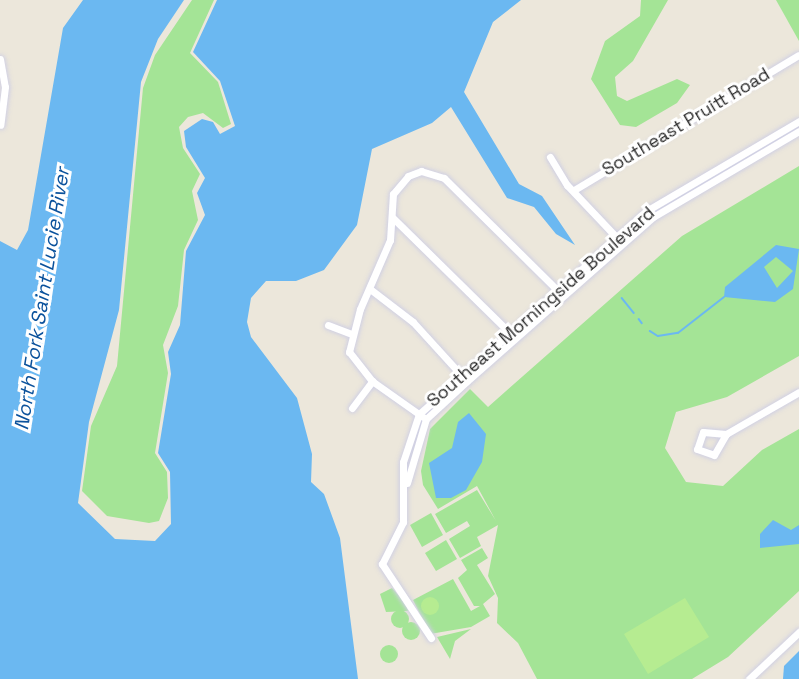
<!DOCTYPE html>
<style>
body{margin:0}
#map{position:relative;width:799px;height:679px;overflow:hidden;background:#ece7db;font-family:"Space Grotesk",sans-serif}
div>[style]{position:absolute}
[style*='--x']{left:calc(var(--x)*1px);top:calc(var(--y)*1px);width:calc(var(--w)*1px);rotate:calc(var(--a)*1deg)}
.green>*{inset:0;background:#a4e496}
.round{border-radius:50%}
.pitch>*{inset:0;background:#b6ec91}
.water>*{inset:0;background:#6bb8f1}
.stream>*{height:1.5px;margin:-0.75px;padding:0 0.75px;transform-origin:0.75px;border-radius:0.75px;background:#6bb8f1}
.roads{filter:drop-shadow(0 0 2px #d0d0e3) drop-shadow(0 0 2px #d0d0e3)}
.minor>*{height:7px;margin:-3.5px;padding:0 3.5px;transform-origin:3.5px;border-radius:3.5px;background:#fff}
span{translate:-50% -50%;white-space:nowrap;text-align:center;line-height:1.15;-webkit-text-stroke:6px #fff;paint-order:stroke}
.street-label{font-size:18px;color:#292929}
.water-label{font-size:20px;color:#0b529c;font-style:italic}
</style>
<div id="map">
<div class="green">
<div style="clip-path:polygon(192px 0,214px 0,190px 53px,218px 82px,231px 124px,223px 128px,203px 113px,188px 117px,179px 127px,183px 148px,200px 174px,192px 191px,198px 220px,184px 250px,178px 306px,163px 345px,168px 373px,155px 453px,167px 472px,168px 498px,159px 521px,149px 523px,107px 516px,82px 491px,91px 426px,117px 366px,143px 88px,155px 55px)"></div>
<div style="clip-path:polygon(641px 0,668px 0,633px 61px,615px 77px,617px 96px,627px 101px,677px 79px,690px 85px,677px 103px,636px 127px,620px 125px,591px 79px,605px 41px,640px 16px)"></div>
<div style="clip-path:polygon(776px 0,799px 0,799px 41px)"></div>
<div style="clip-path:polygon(799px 166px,799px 356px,727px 397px,676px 412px,665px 448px,686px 482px,723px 486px,762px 450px,799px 429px,799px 591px,728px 657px,692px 679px,537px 679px,518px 643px,497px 623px,498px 598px,488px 576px,498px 525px,477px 537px,481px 546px,460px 558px,449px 539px,470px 526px,467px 521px,446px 533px,435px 514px,477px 490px,496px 521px,477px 486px,438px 509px,423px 485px,421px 471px,430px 429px,470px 389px,488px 407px,682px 236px)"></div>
<div style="clip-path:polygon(431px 513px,443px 535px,422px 547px,410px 525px)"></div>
<div style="clip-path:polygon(446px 540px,457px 559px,436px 571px,425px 553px)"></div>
<div style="clip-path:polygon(482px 548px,488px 558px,477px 565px,495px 594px,483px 604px,490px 616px,471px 627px,430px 634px,413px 600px,453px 579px,471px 611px,480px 606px,474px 606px,458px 578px,467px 570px,461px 560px)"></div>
<div style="clip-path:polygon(392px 588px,405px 602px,408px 611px,386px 612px,380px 594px)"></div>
<div class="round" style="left:391px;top:610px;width:18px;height:18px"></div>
<div class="round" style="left:402px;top:622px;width:18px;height:18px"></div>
<div style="clip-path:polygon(471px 629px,455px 641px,450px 659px,437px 637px)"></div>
<div class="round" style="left:380px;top:645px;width:18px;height:18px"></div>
</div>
<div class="pitch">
<div class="round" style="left:421px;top:597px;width:18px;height:18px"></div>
<div style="clip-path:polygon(685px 598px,709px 637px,648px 674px,624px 634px)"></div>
</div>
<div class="water">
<div style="clip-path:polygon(83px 0,184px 0,158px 39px,141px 82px,119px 310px,89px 422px,78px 503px,115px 539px,155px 541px,171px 524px,170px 472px,158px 453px,171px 374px,168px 352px,180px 325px,186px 251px,205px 215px,197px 193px,205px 178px,186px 147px,184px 131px,202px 119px,213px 122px,220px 134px,235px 126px,220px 81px,193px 52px,217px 0,521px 0,493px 22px,464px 92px,519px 184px,542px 196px,575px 245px,556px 234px,534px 207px,507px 198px,451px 107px,432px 123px,372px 149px,357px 225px,324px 270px,296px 281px,266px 281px,251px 298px,247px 322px,251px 337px,297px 398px,312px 454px,311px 482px,324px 494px,340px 538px,358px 679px,0 679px,0 241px,17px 250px,28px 230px,63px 28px)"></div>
<div style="clip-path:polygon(evenodd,776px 245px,799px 249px,793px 289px,775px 302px,724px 297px,725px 287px,776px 245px,776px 257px,793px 271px,777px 288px,764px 267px,776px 257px)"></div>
<div style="clip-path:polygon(469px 413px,486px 434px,482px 462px,466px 490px,451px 498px,436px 498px,429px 463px,452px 448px,458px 422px)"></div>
<div style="clip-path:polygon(773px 520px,791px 530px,799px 525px,799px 544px,760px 548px,760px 534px)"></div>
<div style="clip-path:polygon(799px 651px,799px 679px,783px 679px,784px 666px)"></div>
</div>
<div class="stream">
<div style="--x:622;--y:298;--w:19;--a:51"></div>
<div style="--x:639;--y:319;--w:5;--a:53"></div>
<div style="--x:650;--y:331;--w:9;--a:32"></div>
<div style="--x:658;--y:336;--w:20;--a:-9"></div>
<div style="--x:678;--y:333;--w:58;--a:-38"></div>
</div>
<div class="roads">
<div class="minor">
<div style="--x:0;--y:59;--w:28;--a:80"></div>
<div style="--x:5;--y:87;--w:38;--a:97"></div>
<div style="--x:550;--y:157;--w:33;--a:59"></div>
<div style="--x:567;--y:185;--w:74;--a:46.6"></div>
<div style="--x:574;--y:190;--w:262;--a:-31"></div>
<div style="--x:393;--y:218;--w:165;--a:44.5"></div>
<div style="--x:370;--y:289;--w:54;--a:37.5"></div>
<div style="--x:413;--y:322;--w:74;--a:47.7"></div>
<div style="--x:328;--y:325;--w:26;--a:21"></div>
<div style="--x:352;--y:408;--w:34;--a:-53"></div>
<div style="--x:423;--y:417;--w:62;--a:-144.8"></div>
<div style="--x:372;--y:381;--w:37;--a:-128"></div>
<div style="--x:349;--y:352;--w:44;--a:-75.7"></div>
<div style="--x:360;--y:309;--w:75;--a:-66.5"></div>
<div style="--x:390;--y:240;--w:46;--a:-86.3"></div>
<div style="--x:393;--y:194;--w:23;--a:-50"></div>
<div style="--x:408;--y:176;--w:14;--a:-21"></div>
<div style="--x:421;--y:171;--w:24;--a:17"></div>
<div style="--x:444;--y:178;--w:162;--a:44.7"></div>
<div style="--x:726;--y:434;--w:23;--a:-175"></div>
<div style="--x:703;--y:432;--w:18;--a:109"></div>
<div style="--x:697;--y:449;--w:18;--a:19"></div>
<div style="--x:714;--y:455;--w:24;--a:-60"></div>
<div style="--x:726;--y:434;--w:84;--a:-29.9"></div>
<div style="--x:407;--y:483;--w:67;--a:-73.5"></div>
<div style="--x:426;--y:419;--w:56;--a:-42.8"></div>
<div style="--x:467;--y:381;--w:248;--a:-41.4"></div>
<div style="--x:653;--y:217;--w:169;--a:-30.5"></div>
<div style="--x:431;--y:638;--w:89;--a:-123.5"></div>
<div style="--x:382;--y:564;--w:47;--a:-63.4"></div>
<div style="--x:403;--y:522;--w:60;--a:-90"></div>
<div style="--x:403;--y:462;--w:51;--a:-71.6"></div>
<div style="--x:419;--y:414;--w:307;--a:-41.7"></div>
<div style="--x:648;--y:210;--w:175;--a:-30.5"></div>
<div style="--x:749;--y:679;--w:69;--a:-43.2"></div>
</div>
</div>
<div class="street-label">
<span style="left:686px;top:122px;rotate:-31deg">Southeast Pruitt Road</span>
<span style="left:541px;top:307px;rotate:-41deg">Southeast Morningside Boulevard</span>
</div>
<div class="water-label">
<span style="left:42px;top:299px;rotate:-81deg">North Fork Saint Lucie River</span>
</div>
</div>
